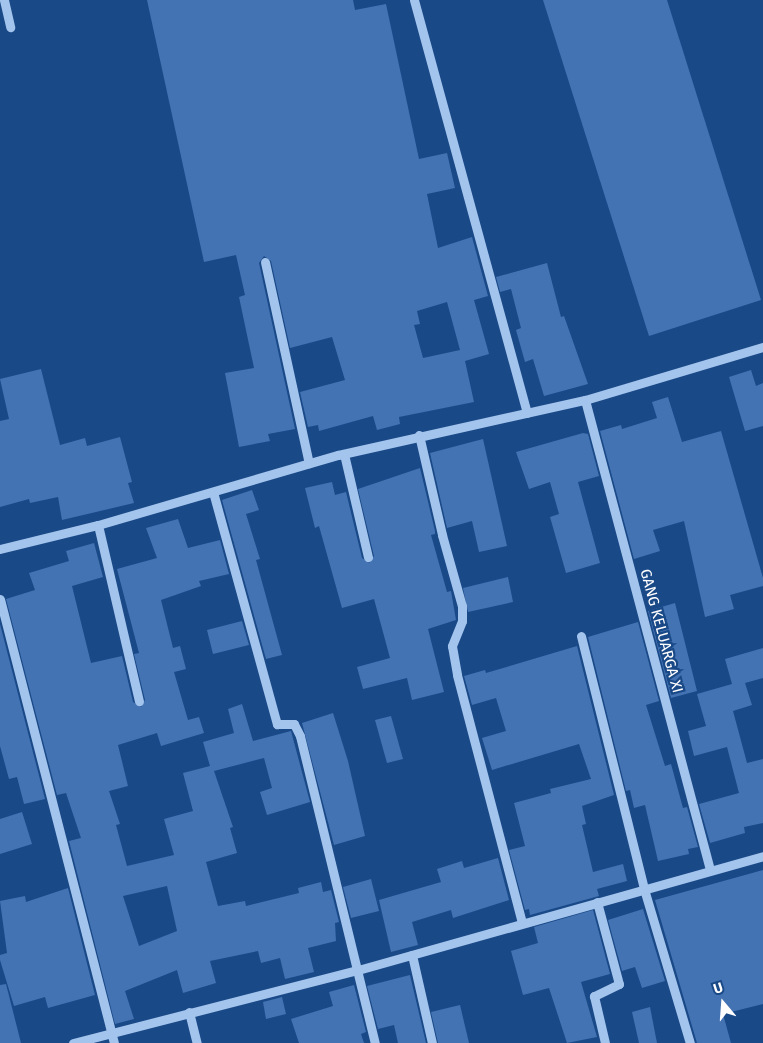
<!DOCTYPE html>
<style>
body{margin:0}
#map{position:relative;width:763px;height:1043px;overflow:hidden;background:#1a4988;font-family:"Fira Sans",sans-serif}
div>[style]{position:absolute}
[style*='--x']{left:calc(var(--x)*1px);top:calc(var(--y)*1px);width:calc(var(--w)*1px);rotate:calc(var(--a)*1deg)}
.building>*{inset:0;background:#4373b2}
.minor>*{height:9px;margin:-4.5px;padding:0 4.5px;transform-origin:4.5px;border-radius:4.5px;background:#a3c4ec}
span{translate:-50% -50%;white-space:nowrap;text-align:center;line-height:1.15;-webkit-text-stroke:4.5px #1a4988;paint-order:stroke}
.street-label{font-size:15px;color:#fff}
.north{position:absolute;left:698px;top:978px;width:50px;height:50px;-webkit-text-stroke:4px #1a4988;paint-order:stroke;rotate:342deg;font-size:14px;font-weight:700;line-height:20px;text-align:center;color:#fff}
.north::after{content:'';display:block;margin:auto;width:18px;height:22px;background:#fff;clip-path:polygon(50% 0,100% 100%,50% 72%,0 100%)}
</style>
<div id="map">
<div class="building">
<div style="clip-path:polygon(evenodd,147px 0,353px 0,355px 10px,386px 4px,419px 159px,447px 153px,455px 188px,427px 194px,438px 248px,472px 237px,488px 296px,474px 300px,489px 354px,465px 361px,474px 402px,399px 417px,400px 424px,377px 430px,373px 416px,319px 431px,318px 425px,308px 427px,300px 392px,345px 380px,332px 337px,290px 348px,271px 261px,264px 256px,259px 263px,295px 429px,268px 434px,270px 441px,239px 447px,225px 373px,254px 368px,239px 297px,245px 295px,236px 255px,204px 262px,147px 0,447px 302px,460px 350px,423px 358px,414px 325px,420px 324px,417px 311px,447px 302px)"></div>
<div style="clip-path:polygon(543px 0,667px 0,761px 300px,649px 336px)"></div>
<div style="clip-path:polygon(547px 263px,561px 317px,564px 316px,588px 384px,544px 396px,533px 359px,525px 362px,516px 330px,521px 328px,511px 289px,500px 292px,496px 277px)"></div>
<div style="clip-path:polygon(41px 369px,60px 445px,85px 438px,87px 446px,120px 437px,132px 482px,128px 483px,134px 503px,62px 520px,58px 497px,30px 503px,29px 499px,0 507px,0 421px,9px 419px,0 379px)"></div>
<div style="clip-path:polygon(751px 370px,756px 386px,763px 383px,763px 426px,745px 431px,729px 377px)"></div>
<div style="clip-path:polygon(668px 397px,682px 442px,721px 431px,763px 578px,763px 586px,730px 595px,734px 609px,705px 617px,684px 521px,653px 530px,660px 551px,634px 559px,600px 431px,621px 425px,622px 429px,657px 418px,652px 402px)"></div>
<div style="clip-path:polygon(583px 433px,588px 434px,599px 476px,578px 482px,600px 563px,566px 573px,550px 517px,559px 514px,550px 482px,529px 489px,516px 452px)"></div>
<div style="clip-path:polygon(483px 439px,507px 546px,479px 552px,472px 521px,447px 528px,430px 453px)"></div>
<div style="clip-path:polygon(420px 468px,435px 531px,435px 534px,431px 535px,447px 592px,451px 591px,456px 620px,428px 629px,444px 692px,412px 700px,407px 678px,363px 689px,357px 667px,390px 658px,374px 599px,342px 608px,319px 526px,315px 528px,305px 488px,332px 482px,335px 495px,346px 492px,362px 558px,369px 563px,374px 556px,358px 489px)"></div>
<div style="clip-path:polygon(252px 490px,259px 510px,246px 514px,260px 559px,256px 560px,282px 655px,266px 659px,222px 500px)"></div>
<div style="clip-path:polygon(evenodd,178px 519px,188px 548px,220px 540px,229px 574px,199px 581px,201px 586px,161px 600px,173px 648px,180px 646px,186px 669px,174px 672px,188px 720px,199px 717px,204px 733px,161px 746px,157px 733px,118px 745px,128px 786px,109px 791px,120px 824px,116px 825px,127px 866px,174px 855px,164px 819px,193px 811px,183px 773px,210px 766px,203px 742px,234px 733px,228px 709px,242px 704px,253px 741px,291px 731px,310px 802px,267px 815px,260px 792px,272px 788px,264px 758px,214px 771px,233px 827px,230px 828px,237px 853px,206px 862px,218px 906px,245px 901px,246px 906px,299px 893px,298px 888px,321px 882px,323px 892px,331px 890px,339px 922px,335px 923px,336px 941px,308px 948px,314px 972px,285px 979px,280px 958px,261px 963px,258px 951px,210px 961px,216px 983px,183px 993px,177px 970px,125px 991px,134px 1019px,115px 1024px,69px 841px,81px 838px,66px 793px,57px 795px,6px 599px,35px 590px,29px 573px,69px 561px,66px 551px,94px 543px,103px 577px,72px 586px,91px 663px,122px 656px,133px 702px,141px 707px,145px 700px,134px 654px,139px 653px,117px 569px,157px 558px,146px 528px,178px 519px,167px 886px,177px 931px,139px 946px,123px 896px,167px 886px)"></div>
<div style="clip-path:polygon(508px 577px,513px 602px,468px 612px,463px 588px)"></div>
<div style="clip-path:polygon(675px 603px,697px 691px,671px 698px,648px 611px)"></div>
<div style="clip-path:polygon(242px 621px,249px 645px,213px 654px,207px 630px)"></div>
<div style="clip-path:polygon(638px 622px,659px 701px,646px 705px,665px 766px,671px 764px,683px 808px,687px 807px,698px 847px,688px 849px,689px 854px,658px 861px,645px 805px,634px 808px,630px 790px,626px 791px,588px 637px)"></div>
<div style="clip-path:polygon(0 624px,45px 799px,24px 804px,17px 777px,9px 779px,0 746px)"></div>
<div style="clip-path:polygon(577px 646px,614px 795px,582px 806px,586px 824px,582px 825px,593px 872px,623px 864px,627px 881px,597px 889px,599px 896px,530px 915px,529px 909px,525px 910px,509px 850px,525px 846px,514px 803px,551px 793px,550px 789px,591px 779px,579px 744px,492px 770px,482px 738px,506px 731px,496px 698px,472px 705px,464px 676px,485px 670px,486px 673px)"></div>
<div style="clip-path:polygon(763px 648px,763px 678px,745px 683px,752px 705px,733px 711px,747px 763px,763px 759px,763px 823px,744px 827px,745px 833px,710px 843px,699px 804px,739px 793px,727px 747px,694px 756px,688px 731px,706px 726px,697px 694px,732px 684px,725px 659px)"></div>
<div style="clip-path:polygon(333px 713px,348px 761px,365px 836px,334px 845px,302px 723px)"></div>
<div style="clip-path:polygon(391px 716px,403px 759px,387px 763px,375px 720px)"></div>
<div style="clip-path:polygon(22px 812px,32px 844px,0 854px,0 819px)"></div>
<div style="clip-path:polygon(498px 858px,509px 900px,453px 918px,451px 910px,412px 922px,418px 945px,391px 952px,379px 900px,441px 882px,437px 869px,462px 861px,464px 868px)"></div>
<div style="clip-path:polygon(763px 870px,763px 1004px,723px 1014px,731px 1043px,697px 1043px,655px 900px)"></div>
<div style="clip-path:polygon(371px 879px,379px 911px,351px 918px,343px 887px)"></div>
<div style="clip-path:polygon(68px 888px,95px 995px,48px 1008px,45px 997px,14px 1006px,0 960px,0 955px,7px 953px,0 901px,25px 896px,26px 902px)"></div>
<div style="clip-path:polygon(643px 909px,665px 981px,642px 988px,635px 967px,622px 971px,608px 920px)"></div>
<div style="clip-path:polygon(593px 910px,610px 974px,581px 982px,597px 1037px,567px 1043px,549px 988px,523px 995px,511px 951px,538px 943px,534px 927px)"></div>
<div style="clip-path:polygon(410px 975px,426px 1043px,398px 1043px,394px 1025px,378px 1029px,367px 986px)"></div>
<div style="clip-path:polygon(6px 984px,21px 1043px,0 1043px,0 985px)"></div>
<div style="clip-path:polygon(354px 985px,366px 1032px,361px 1034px,364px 1043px,299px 1043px,291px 1019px,333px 1006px,329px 992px)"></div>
<div style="clip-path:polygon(282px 997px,286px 1014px,266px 1019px,263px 1002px)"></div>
<div style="clip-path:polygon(460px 1005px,469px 1043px,438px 1043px,431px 1012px)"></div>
<div style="clip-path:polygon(650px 1007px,657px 1043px,639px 1043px,632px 1012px)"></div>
</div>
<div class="minor">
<div style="--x:4;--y:0;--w:28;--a:77"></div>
<div style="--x:414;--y:0;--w:428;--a:74.7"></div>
<div style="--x:265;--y:262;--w:206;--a:77.7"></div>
<div style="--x:585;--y:400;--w:485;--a:75.1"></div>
<div style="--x:419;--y:435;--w:103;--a:77"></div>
<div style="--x:442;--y:535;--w:74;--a:74.3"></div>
<div style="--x:462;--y:606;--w:15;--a:90"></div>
<div style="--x:462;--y:621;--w:27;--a:112"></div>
<div style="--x:452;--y:646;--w:29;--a:80"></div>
<div style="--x:457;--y:675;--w:256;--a:75.3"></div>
<div style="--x:344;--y:454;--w:106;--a:76.9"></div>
<div style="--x:213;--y:492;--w:241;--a:74.6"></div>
<div style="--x:277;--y:724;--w:17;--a:0"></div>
<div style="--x:294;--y:724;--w:13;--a:63"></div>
<div style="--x:300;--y:736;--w:316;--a:76.3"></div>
<div style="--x:98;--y:525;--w:181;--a:76.9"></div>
<div style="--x:0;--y:549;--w:101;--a:-13.8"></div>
<div style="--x:98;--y:525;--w:250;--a:-16.3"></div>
<div style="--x:338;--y:455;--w:253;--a:-12.6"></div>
<div style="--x:585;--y:400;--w:186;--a:-16.6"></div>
<div style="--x:0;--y:599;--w:458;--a:75.6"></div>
<div style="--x:581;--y:636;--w:261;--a:76"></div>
<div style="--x:644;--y:889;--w:161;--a:73.4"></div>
<div style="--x:597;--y:902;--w:85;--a:75"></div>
<div style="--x:619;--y:984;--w:28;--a:154"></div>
<div style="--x:594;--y:996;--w:48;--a:76.8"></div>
<div style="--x:412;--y:955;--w:90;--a:77.2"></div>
<div style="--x:189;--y:1012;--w:32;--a:76"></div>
<div style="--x:73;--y:1043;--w:294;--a:-14.4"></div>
<div style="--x:358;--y:970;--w:421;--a:-15.7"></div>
</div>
<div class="street-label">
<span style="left:661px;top:631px;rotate:75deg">GANG KELUARGA XI</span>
</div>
<div class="north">U</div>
</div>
